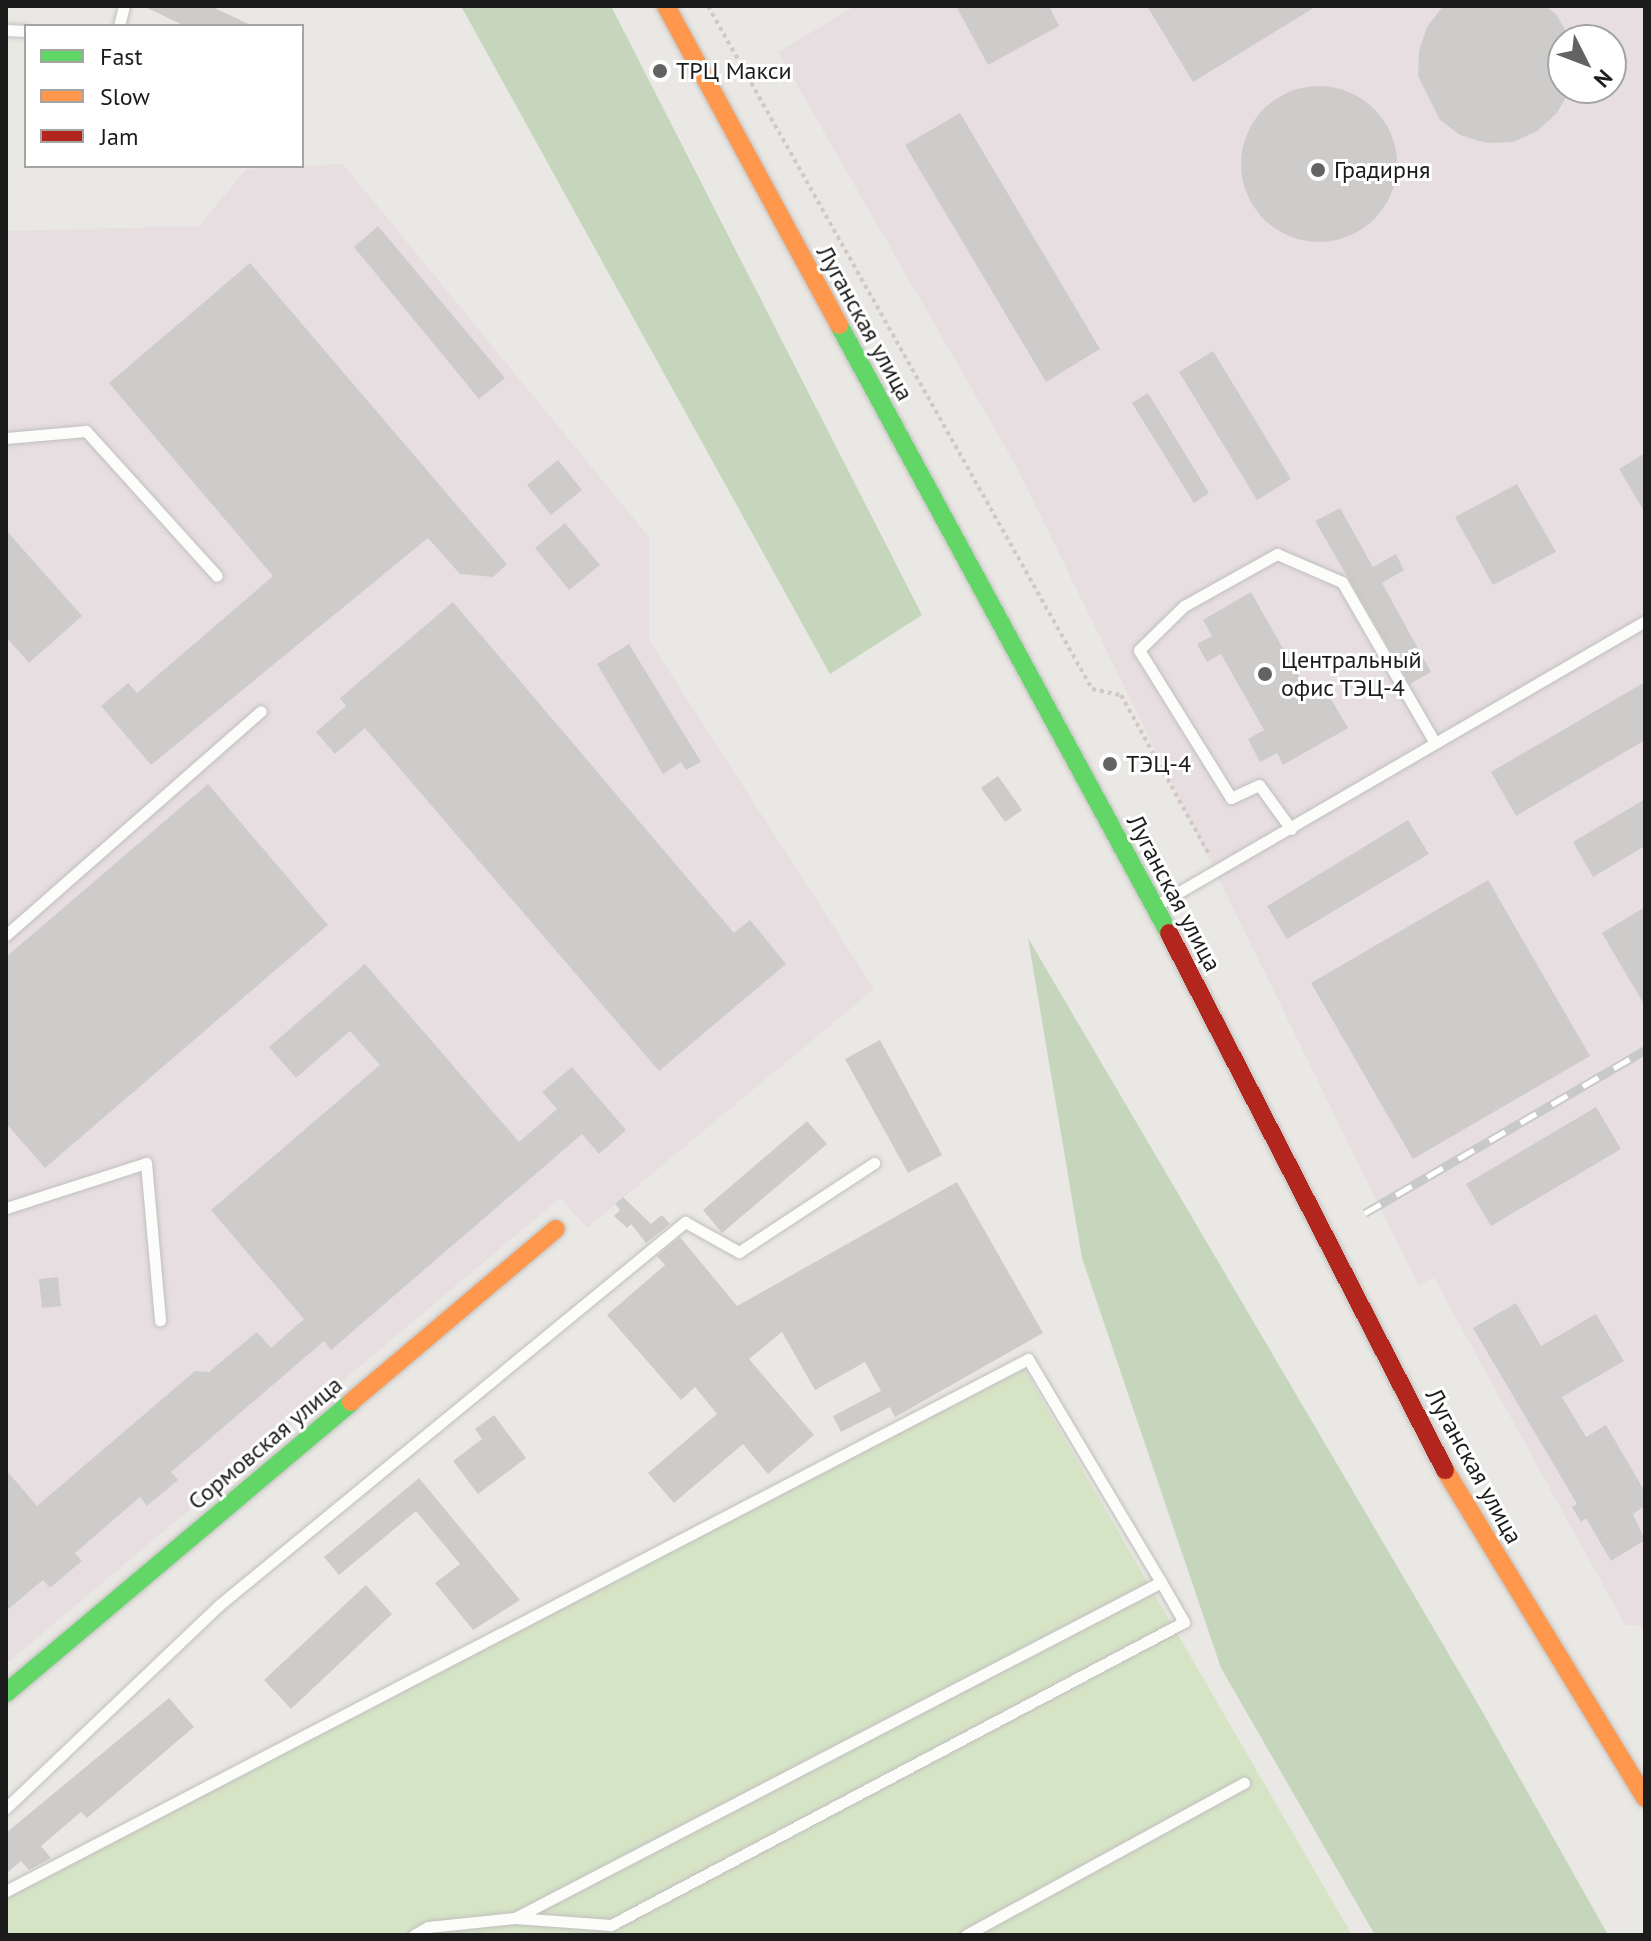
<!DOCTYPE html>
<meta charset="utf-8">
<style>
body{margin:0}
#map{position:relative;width:1651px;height:1941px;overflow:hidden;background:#eae8e4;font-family:"PT Sans",sans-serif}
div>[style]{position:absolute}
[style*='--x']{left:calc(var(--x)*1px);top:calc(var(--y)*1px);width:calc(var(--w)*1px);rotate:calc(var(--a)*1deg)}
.industrial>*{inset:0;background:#e7dee2}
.grass>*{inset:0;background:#d6e4c6}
.forest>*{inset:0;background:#c5d6bc}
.building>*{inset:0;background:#ceccca}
.round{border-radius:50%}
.path>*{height:4px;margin-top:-2px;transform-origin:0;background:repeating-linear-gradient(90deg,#d3c8c6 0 4px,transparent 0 8px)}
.roads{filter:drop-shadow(0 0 2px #c0bfbd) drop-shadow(0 0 2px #c0bfbd)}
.lane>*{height:11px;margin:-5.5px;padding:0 5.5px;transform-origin:5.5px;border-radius:5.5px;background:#fcfcfb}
.fast>*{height:18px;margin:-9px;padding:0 9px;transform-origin:9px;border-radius:9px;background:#63d668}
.slow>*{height:18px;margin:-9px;padding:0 9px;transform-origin:9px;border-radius:9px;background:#ff974d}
.jam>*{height:18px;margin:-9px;padding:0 9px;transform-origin:9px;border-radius:9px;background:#b3261e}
.rail>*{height:9px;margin-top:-4.5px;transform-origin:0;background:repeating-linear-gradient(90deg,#fff 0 18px,#c9c9c8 0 36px);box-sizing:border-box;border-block:2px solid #c9c9c8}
.dots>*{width:22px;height:22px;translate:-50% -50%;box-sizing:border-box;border:4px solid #fff;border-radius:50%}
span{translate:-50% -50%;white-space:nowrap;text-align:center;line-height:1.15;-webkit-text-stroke:6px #fff;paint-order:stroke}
.poi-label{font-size:24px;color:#1c1c1c}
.left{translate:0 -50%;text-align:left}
.street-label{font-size:24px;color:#1c1c1c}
.frame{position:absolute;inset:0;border:8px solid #1c1c1c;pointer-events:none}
.legend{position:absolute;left:24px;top:24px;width:280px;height:144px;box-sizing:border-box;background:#fff;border:2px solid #a4a4a4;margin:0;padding:10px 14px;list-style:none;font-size:24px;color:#1c1c1c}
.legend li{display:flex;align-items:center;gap:16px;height:40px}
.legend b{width:40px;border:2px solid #a4a4a4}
.north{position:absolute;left:1547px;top:24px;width:80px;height:80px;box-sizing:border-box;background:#fff;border:2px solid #a4a4a4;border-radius:50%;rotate:132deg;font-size:22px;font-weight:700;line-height:32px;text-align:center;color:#1c1c1c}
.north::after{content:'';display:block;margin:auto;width:28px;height:36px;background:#646362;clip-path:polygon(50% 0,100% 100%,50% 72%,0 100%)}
</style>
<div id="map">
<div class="industrial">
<div style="clip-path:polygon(evenodd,855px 6px,1645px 6px,1645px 1633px,1640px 1625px,1625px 1625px,1434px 1278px,1418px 1285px,1016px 466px,778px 52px,855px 6px,1563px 40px,1611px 40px,1611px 88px,1563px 88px,1563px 40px)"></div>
<div style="clip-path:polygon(343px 164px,649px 537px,649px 640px,874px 989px,587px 1228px,560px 1198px,6px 1664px,6px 231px,199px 226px,246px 169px)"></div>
</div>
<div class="grass">
<div style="clip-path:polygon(1024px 1369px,1352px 1935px,6px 1935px,6px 1894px)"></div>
</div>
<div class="forest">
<div style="clip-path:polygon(461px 6px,611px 6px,922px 615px,830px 674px)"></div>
<div style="clip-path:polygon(1028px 938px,1478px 1704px,1608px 1935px,1375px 1935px,1221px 1668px,1082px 1258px)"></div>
</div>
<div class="building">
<div style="clip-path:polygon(143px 6px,210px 6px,253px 26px,185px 26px)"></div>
<div style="clip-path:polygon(956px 6px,1049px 6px,1059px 26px,988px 65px)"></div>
<div style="clip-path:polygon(1147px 6px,1317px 6px,1193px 82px)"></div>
<div style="clip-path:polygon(1443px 6px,1546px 6px,1556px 14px,1571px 40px,1563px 40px,1563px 88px,1571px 88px,1557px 113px,1537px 131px,1513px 142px,1486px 143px,1460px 135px,1440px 120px,1418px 76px,1419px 51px,1427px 27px)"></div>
<div class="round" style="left:1241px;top:86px;width:156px;height:156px"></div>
<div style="clip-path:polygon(960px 113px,1100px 349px,1046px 382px,905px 145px)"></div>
<div style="clip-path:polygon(378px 226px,505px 378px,479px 399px,354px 247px)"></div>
<div style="clip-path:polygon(250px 263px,507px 564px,493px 577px,460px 574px,428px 538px,151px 765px,101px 706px,128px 683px,137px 693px,273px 576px,109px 383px)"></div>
<div style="clip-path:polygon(1213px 351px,1291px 479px,1257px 500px,1179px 372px)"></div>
<div style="clip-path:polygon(1148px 393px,1209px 493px,1194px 503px,1132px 403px)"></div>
<div style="clip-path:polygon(1645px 453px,1645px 513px,1619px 469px)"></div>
<div style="clip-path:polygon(558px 460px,582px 490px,551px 515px,527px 485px)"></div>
<div style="clip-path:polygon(1517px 484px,1556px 552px,1493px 585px,1455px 517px)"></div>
<div style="clip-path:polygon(1340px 508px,1373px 567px,1396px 554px,1404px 570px,1382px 583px,1431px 672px,1410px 684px,1315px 521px)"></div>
<div style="clip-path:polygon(565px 523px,600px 565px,569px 590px,535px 548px)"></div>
<div style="clip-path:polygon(6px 530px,82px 616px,29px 663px,6px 637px)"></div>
<div style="clip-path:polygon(1251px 592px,1310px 696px,1324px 687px,1348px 728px,1283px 765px,1277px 753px,1260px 762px,1248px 739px,1264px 730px,1221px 654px,1207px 662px,1197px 644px,1212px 636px,1203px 620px)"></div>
<div style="clip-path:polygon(453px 602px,734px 933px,750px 920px,786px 964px,659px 1071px,365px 728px,335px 754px,316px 732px,346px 706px,340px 698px)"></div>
<div style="clip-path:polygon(629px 644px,701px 762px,686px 770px,681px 762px,663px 774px,597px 664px)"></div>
<div style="clip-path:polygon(1645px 682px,1645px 740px,1516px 816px,1491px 772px)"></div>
<div style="clip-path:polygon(998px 776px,1022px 810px,1005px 822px,981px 788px)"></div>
<div style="clip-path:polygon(208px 784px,328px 925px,45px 1168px,6px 1123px,6px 957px)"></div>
<div style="clip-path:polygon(1645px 799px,1645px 846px,1593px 877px,1573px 842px)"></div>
<div style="clip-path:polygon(1408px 820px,1429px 854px,1287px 939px,1267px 906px)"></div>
<div style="clip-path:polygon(1488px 880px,1590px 1056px,1413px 1159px,1311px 983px)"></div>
<div style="clip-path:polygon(1645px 907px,1645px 1006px,1602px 933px)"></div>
<div style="clip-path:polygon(365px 964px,519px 1142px,557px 1109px,542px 1092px,572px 1067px,626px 1130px,599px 1154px,582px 1134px,331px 1350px,324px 1341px,171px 1472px,178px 1480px,147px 1506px,140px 1497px,75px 1553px,82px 1561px,50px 1588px,43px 1580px,6px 1611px,6px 1470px,37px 1506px,195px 1371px,209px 1372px,257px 1332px,271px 1348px,304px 1319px,211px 1210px,380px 1065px,350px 1031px,296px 1078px,269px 1047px)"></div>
<div style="clip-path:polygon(880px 1040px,942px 1155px,908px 1173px,845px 1059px)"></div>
<div style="clip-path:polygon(1596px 1107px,1621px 1149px,1491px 1226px,1466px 1184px)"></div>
<div style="clip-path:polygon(807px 1121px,827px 1144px,722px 1233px,703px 1210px)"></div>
<div style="clip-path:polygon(957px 1182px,1043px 1333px,895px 1417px,890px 1407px,841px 1432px,833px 1416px,881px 1391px,865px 1362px,815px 1390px,782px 1332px,749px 1359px,814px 1435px,768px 1474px,743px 1444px,674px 1503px,648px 1473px,717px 1414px,695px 1387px,681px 1400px,607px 1315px,665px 1265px,657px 1256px,680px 1237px,737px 1306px)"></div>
<div style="clip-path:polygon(623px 1197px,651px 1224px,662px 1215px,670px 1224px,646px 1243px,631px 1224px,627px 1228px,614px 1216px,620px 1210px,615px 1204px)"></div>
<div style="clip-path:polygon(58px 1277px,61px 1306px,42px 1308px,39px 1279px)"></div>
<div style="clip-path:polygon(1516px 1303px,1541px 1346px,1596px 1314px,1624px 1361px,1562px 1397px,1586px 1437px,1606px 1425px,1645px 1492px,1645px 1506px,1633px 1514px,1645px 1540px,1611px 1561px,1586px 1518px,1581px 1522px,1572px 1507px,1577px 1504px,1473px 1328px)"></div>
<div style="clip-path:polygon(494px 1415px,526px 1458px,478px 1494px,453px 1461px,482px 1439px,475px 1429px)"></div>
<div style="clip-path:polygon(419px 1478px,520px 1600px,473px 1630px,435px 1583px,460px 1564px,416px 1511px,339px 1575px,324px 1557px)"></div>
<div style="clip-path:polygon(366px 1585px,392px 1614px,291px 1709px,264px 1680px)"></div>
<div style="clip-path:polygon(169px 1698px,194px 1727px,87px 1818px,81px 1812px,41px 1846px,51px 1858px,29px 1870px,21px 1861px,6px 1874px,6px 1833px)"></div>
</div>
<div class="path">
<div style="--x:708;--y:6;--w:784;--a:60.65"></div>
<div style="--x:1092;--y:689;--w:30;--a:12"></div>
<div style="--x:1121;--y:695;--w:184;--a:61.1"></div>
</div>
<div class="roads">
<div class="lane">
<div style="--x:119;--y:26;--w:21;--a:-76"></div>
<div style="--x:6;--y:30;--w:20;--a:3"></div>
<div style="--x:6;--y:438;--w:80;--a:-5"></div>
<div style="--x:86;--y:431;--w:195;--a:47.9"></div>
<div style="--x:1291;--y:829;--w:54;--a:-126"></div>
<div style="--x:1259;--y:785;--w:31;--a:155"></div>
<div style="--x:1231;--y:798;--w:174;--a:-121.9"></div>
<div style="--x:1139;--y:650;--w:63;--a:-44.4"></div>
<div style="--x:1184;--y:606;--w:107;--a:-29.2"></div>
<div style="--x:1277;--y:554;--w:71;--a:23.3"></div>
<div style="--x:1342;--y:582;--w:186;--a:60"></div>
<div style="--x:1162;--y:902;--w:559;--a:-30.19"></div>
<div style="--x:6;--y:935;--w:339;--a:-41.3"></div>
<div style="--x:6;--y:1208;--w:147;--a:-17.8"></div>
<div style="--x:146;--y:1163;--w:158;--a:84.9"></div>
<div style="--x:6;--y:1808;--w:293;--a:-43.6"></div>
<div style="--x:218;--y:1606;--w:605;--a:-39.43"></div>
<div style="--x:685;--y:1222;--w:62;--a:29.1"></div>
<div style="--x:739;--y:1252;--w:162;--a:-33.4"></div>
<div style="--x:6;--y:1891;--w:1152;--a:-27.5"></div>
<div style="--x:1028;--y:1359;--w:260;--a:59.2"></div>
<div style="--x:414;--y:1935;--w:16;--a:-30"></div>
<div style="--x:428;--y:1927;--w:87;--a:-5.9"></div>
<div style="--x:515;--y:1918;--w:96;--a:4.2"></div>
<div style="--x:611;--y:1925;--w:648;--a:-27.87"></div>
<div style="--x:1184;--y:1622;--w:46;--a:-119.9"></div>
<div style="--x:1161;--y:1582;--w:728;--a:152.52"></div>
<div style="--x:966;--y:1935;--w:317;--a:-28.7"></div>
</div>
<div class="fast">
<div style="--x:839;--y:325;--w:692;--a:61.51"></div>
<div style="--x:6;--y:1693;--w:451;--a:-40.1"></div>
</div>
<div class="slow">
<div style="--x:666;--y:6;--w:363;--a:61.5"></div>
<div style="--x:351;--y:1402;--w:268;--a:-40.2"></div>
<div style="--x:1445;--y:1470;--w:384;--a:58.6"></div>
</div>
<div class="jam">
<div style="--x:1169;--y:933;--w:604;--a:62.8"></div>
</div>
</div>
<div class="rail">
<div style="--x:1365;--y:1213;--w:324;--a:-30.2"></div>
</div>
<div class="dots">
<div style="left:660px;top:71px;background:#646362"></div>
<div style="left:1318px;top:170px;background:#646362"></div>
<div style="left:1265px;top:674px;background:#646362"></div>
<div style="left:1110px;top:764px;background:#646362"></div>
</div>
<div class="poi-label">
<span class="left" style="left:676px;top:71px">ТРЦ Макси</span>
<span class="left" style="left:1334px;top:170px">Градирня</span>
<span class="left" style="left:1281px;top:674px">Центральный<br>офис ТЭЦ-4</span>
<span class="left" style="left:1126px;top:764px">ТЭЦ-4</span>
</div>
<div class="street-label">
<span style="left:865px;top:323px;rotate:61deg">Луганская улица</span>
<span style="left:1174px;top:893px;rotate:62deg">Луганская улица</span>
<span style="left:265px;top:1443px;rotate:-40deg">Сормовская улица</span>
<span style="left:1474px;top:1466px;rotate:61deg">Луганская улица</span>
</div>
<div class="frame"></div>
<ul class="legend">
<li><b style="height:10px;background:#63d668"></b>Fast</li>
<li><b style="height:10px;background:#ff974d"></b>Slow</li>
<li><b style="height:10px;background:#b3261e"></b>Jam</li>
</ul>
<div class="north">N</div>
</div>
